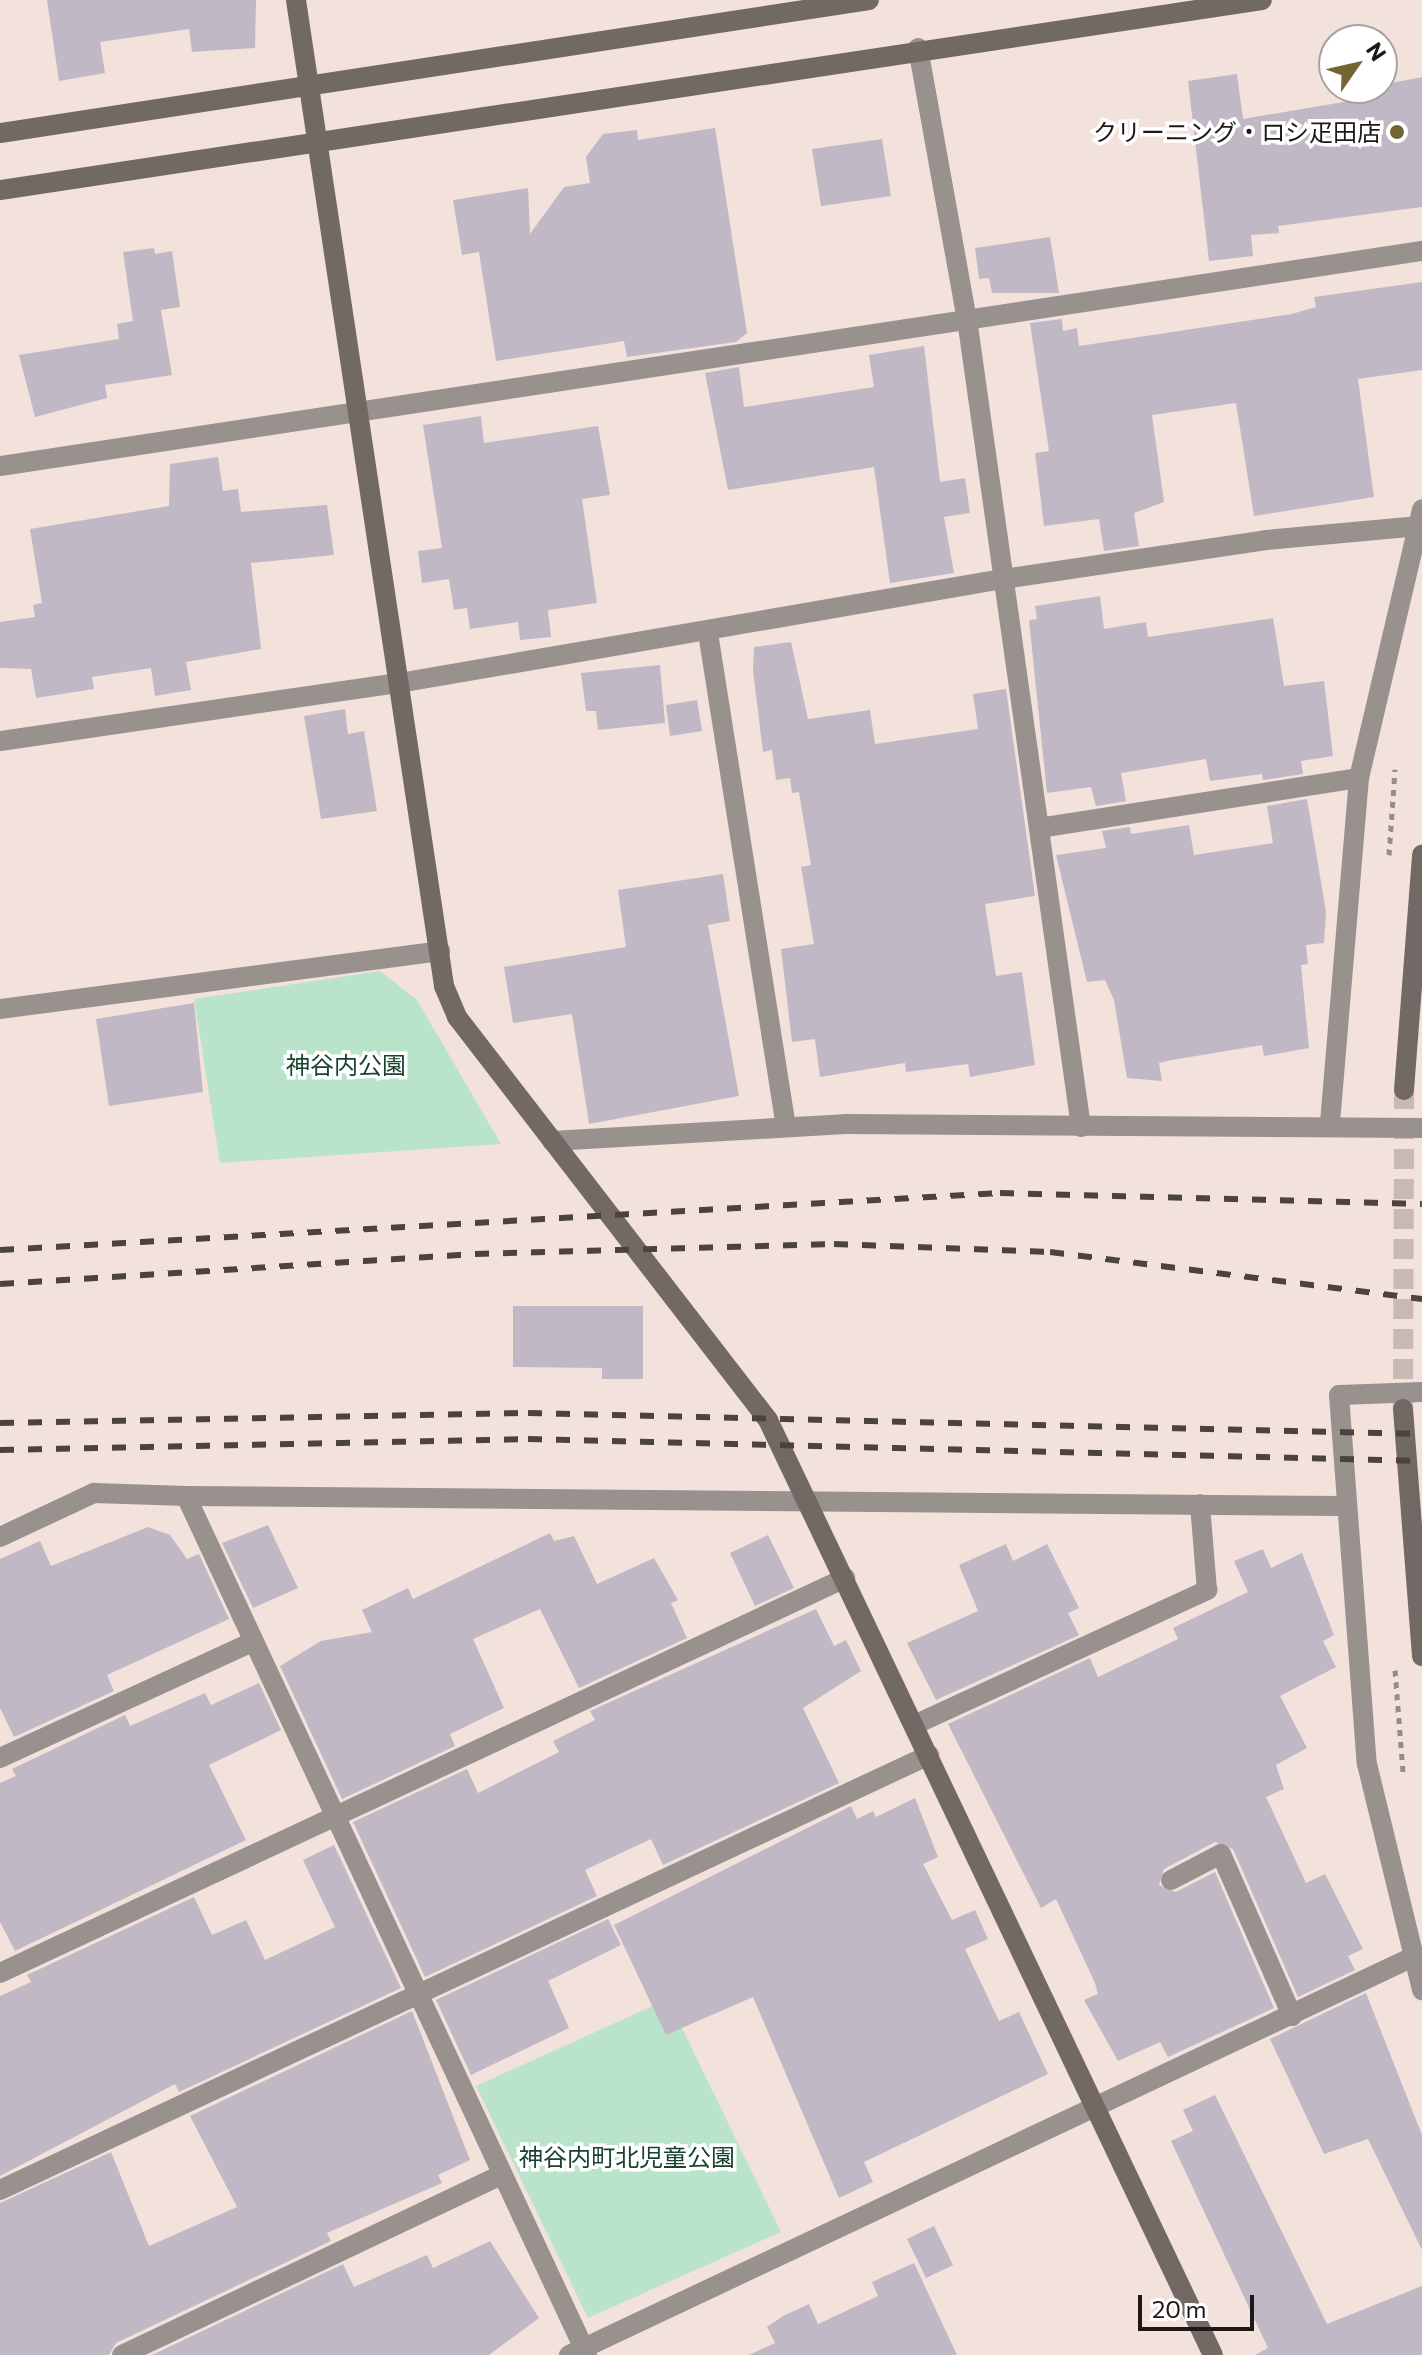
<!DOCTYPE html>
<meta charset="utf-8">
<style>
body{margin:0}
#map{position:relative;width:1422px;height:2355px;overflow:hidden;background:#f3e2db;font-family:Commissioner,"Noto Sans JP",sans-serif}
div>[style]{position:absolute}
[style*='--x']{left:calc(var(--x)*1px);top:calc(var(--y)*1px);width:calc(var(--w)*1px);rotate:calc(var(--a)*1deg)}
.green>*{inset:0;background:#bae3cc}
.building>*{inset:0;background:#c1b8c5}
.secondary-tunnel>*{height:20px;margin-top:-10px;transform-origin:0;background:repeating-linear-gradient(90deg,#c8b9b3 0 20px,transparent 0 30px)}
.path>*{height:5px;margin-top:-2.5px;transform-origin:0;background:repeating-linear-gradient(90deg,#988c87 0 6px,transparent 0 12px)}
.street>*{height:20px;margin:-10px;padding:0 10px;transform-origin:10px;border-radius:10px;background:#98918e}
.secondary>*{height:20px;margin:-10px;padding:0 10px;transform-origin:10px;border-radius:10px;background:#726964}
.rail>*{height:6px;margin-top:-3px;transform-origin:0;background:repeating-linear-gradient(90deg,#4c4340 0 14px,transparent 0 28px)}
.dots>*{width:22px;height:22px;translate:-50% -50%;box-sizing:border-box;border:4px solid #fff;border-radius:50%}
span{translate:-50% -50%;white-space:nowrap;text-align:center;line-height:1.15;-webkit-text-stroke:7px #fff;paint-order:stroke}
.poi-label{font-size:24px;color:#1d1715}
.right{translate:-100% -50%;text-align:right}
.park-label{font-size:24px;color:#18432f}
.north{position:absolute;left:1318px;top:24px;width:80px;height:80px;box-sizing:border-box;background:#fff;border:2px solid #a5a2a1;border-radius:50%;rotate:56deg;font-size:22px;font-weight:700;line-height:32px;text-align:center;color:#1d1715}
.north::after{content:'';display:block;margin:auto;width:28px;height:36px;background:#726532;clip-path:polygon(50% 0,100% 100%,50% 72%,0 100%)}
.scale{position:absolute;left:1138px;top:2295px;width:116px;height:36px;box-sizing:border-box;border:4px solid #1d1715;border-top:0;padding-left:10px;font-size:24px;line-height:28px;white-space:nowrap;color:#1d1715;-webkit-text-stroke:6px #fff;paint-order:stroke}
</style>
<div id="map">
<div class="green">
<div style="clip-path:polygon(380px 971px,417px 1000px,501px 1144px,220px 1163px,194px 999px)"></div>
<div style="clip-path:polygon(668px 1999px,781px 2232px,588px 2318px,476px 2086px)"></div>
</div>
<div class="building">
<div style="clip-path:polygon(47px 0,256px 0,255px 48px,192px 52px,189px 29px,100px 42px,105px 73px,59px 81px)"></div>
<div style="clip-path:polygon(1237px 74px,1243px 119px,1367px 98px,1366px 88px,1422px 77px,1422px 207px,1278px 226px,1279px 233px,1251px 235px,1253px 256px,1209px 261px,1188px 81px)"></div>
<div style="clip-path:polygon(715px 128px,747px 333px,736px 342px,627px 357px,624px 341px,496px 361px,479px 252px,462px 255px,453px 200px,528px 188px,530px 234px,564px 187px,590px 183px,586px 157px,603px 134px,637px 130px,638px 140px)"></div>
<div style="clip-path:polygon(882px 139px,891px 196px,821px 206px,812px 149px)"></div>
<div style="clip-path:polygon(1050px 237px,1059px 293px,992px 293px,989px 278px,979px 279px,975px 248px)"></div>
<div style="clip-path:polygon(154px 248px,155px 254px,172px 251px,180px 307px,161px 310px,172px 375px,105px 385px,107px 398px,35px 417px,19px 355px,119px 339px,117px 324px,133px 321px,123px 252px)"></div>
<div style="clip-path:polygon(1422px 282px,1422px 370px,1358px 379px,1374px 497px,1254px 516px,1236px 403px,1152px 415px,1164px 502px,1134px 513px,1139px 546px,1104px 551px,1099px 519px,1044px 526px,1035px 453px,1049px 451px,1030px 323px,1062px 319px,1063px 331px,1077px 328px,1079px 346px,1292px 314px,1316px 307px,1314px 297px)"></div>
<div style="clip-path:polygon(924px 346px,940px 482px,965px 478px,970px 513px,944px 517px,954px 573px,890px 583px,874px 467px,728px 490px,705px 373px,739px 367px,744px 407px,874px 387px,869px 355px)"></div>
<div style="clip-path:polygon(481px 416px,484px 443px,598px 426px,610px 495px,582px 499px,597px 603px,548px 610px,551px 637px,520px 640px,518px 622px,470px 629px,467px 608px,454px 610px,449px 579px,422px 583px,418px 551px,442px 548px,423px 425px)"></div>
<div style="clip-path:polygon(218px 457px,223px 491px,238px 489px,241px 512px,327px 505px,334px 555px,251px 563px,261px 649px,186px 662px,191px 690px,155px 696px,151px 668px,92px 677px,94px 689px,36px 698px,31px 669px,0 668px,0 622px,35px 617px,33px 605px,42px 603px,30px 529px,169px 506px,170px 464px)"></div>
<div style="clip-path:polygon(1100px 596px,1104px 629px,1146px 622px,1148px 637px,1273px 618px,1284px 686px,1324px 681px,1333px 756px,1301px 761px,1303px 774px,1263px 780px,1262px 774px,1210px 781px,1206px 759px,1121px 773px,1126px 801px,1096px 806px,1091px 787px,1047px 793px,1029px 620px,1037px 619px,1035px 606px)"></div>
<div style="clip-path:polygon(791px 642px,808px 719px,870px 710px,875px 744px,978px 729px,973px 694px,1006px 689px,1035px 896px,985px 904px,996px 976px,1022px 972px,1035px 1065px,970px 1077px,968px 1064px,906px 1072px,905px 1063px,820px 1077px,815px 1039px,792px 1042px,781px 949px,814px 944px,801px 867px,811px 865px,799px 792px,792px 793px,790px 778px,776px 780px,772px 750px,763px 752px,753px 671px,754px 647px)"></div>
<div style="clip-path:polygon(660px 665px,665px 723px,598px 730px,596px 711px,586px 711px,581px 673px)"></div>
<div style="clip-path:polygon(697px 700px,702px 731px,670px 736px,666px 705px)"></div>
<div style="clip-path:polygon(345px 709px,348px 734px,364px 731px,377px 811px,321px 819px,304px 716px)"></div>
<div style="clip-path:polygon(1307px 799px,1326px 912px,1324px 943px,1306px 945px,1308px 964px,1301px 965px,1309px 1048px,1264px 1056px,1262px 1045px,1172px 1060px,1159px 1063px,1162px 1081px,1127px 1078px,1114px 1000px,1105px 980px,1087px 982px,1056px 855px,1106px 848px,1102px 831px,1130px 827px,1131px 834px,1189px 825px,1194px 855px,1273px 843px,1267px 806px)"></div>
<div style="clip-path:polygon(723px 874px,730px 921px,708px 925px,739px 1096px,589px 1124px,572px 1014px,513px 1023px,504px 967px,626px 947px,618px 890px)"></div>
<div style="clip-path:polygon(194px 1003px,203px 1092px,109px 1106px,96px 1019px)"></div>
<div style="clip-path:polygon(513px 1306px,643px 1306px,643px 1379px,602px 1379px,602px 1368px,513px 1367px)"></div>
<div style="clip-path:polygon(268px 1525px,298px 1588px,253px 1608px,222px 1543px)"></div>
<div style="clip-path:polygon(148px 1527px,170px 1535px,187px 1559px,199px 1554px,229px 1619px,107px 1675px,114px 1691px,14px 1737px,0 1708px,0 1559px,40px 1541px,51px 1566px)"></div>
<div style="clip-path:polygon(550px 1533px,554px 1541px,574px 1536px,597px 1584px,654px 1558px,678px 1600px,671px 1603px,687px 1638px,579px 1688px,540px 1609px,473px 1639px,504px 1708px,450px 1734px,455px 1746px,342px 1799px,280px 1666px,321px 1641px,372px 1632px,362px 1610px,408px 1588px,413px 1599px)"></div>
<div style="clip-path:polygon(768px 1535px,794px 1588px,755px 1606px,730px 1553px)"></div>
<div style="clip-path:polygon(1006px 1544px,1013px 1561px,1047px 1544px,1079px 1608px,1068px 1613px,1079px 1635px,936px 1700px,907px 1643px,978px 1611px,959px 1565px)"></div>
<div style="clip-path:polygon(1263px 1549px,1271px 1568px,1302px 1553px,1334px 1635px,1323px 1641px,1336px 1667px,1280px 1696px,1307px 1748px,1276px 1765px,1284px 1789px,1266px 1797px,1306px 1883px,1325px 1874px,1363px 1949px,1348px 1956px,1355px 1970px,1298px 1997px,1233px 1849px,1215px 1842px,1164px 1869px,1159px 1885px,1176px 1892px,1215px 1872px,1274px 2008px,1168px 2057px,1160px 2042px,1118px 2061px,1084px 2000px,1098px 1994px,1095px 1983px,1056px 1899px,1041px 1908px,948px 1724px,1090px 1658px,1098px 1677px,1178px 1639px,1173px 1628px,1248px 1592px,1234px 1561px)"></div>
<div style="clip-path:polygon(816px 1609px,834px 1646px,846px 1640px,861px 1671px,803px 1708px,839px 1783px,663px 1865px,651px 1839px,585px 1870px,597px 1896px,425px 1977px,353px 1822px,467px 1769px,478px 1793px,559px 1752px,553px 1741px,595px 1720px,590px 1711px)"></div>
<div style="clip-path:polygon(259px 1683px,281px 1730px,209px 1765px,246px 1840px,15px 1951px,0 1922px,0 1783px,16px 1776px,12px 1769px,125px 1715px,130px 1726px,205px 1693px,211px 1705px)"></div>
<div style="clip-path:polygon(915px 1798px,938px 1857px,923px 1864px,952px 1920px,975px 1910px,988px 1939px,965px 1949px,999px 2021px,1019px 2012px,1048px 2074px,864px 2162px,873px 2182px,839px 2198px,753px 1997px,666px 2035px,614px 1925px,851px 1806px,857px 1819px,873px 1811px,876px 1817px)"></div>
<div style="clip-path:polygon(334px 1845px,401px 1988px,179px 2092px,175px 2084px,0 2176px,0 1996px,31px 1982px,27px 1975px,194px 1897px,212px 1935px,246px 1920px,265px 1960px,335px 1927px,303px 1860px)"></div>
<div style="clip-path:polygon(608px 1919px,621px 1945px,548px 1981px,569px 2028px,471px 2075px,436px 2000px)"></div>
<div style="clip-path:polygon(1366px 1993px,1422px 2135px,1422px 2250px,1368px 2139px,1324px 2154px,1270px 2039px)"></div>
<div style="clip-path:polygon(412px 2011px,470px 2160px,438px 2175px,442px 2183px,327px 2233px,331px 2241px,116px 2343px,109px 2355px,0 2355px,0 2203px,111px 2152px,149px 2246px,237px 2207px,190px 2116px)"></div>
<div style="clip-path:polygon(1215px 2095px,1327px 2324px,1422px 2286px,1422px 2355px,1255px 2355px,1268px 2348px,1171px 2141px,1193px 2131px,1183px 2110px)"></div>
<div style="clip-path:polygon(934px 2226px,953px 2265px,926px 2278px,907px 2239px)"></div>
<div style="clip-path:polygon(490px 2241px,539px 2318px,489px 2355px,152px 2355px,343px 2264px,354px 2287px,427px 2255px,433px 2268px)"></div>
<div style="clip-path:polygon(914px 2263px,957px 2355px,749px 2355px,775px 2343px,767px 2327px,783px 2316px,809px 2304px,818px 2324px,878px 2296px,872px 2282px)"></div>
</div>
<div class="secondary-tunnel">
<div style="--x:1403;--y:1409;--w:319;--a:-89.8"></div>
</div>
<div class="path">
<div style="--x:1389;--y:855;--w:86;--a:-86"></div>
<div style="--x:1395;--y:1670;--w:102;--a:85.5"></div>
</div>
<div class="street">
<div style="--x:918;--y:48;--w:275;--a:79.8"></div>
<div style="--x:967;--y:319;--w:816;--a:81.97"></div>
<div style="--x:0;--y:466;--w:1438;--a:-8.6"></div>
<div style="--x:708;--y:633;--w:500;--a:81.03"></div>
<div style="--x:0;--y:741;--w:403;--a:-8.3"></div>
<div style="--x:399;--y:683;--w:613;--a:-9.77"></div>
<div style="--x:1003;--y:579;--w:266;--a:-8.4"></div>
<div style="--x:1266;--y:540;--w:154;--a:-5.2"></div>
<div style="--x:1039;--y:828;--w:324;--a:-8.9"></div>
<div style="--x:0;--y:1009;--w:444;--a:-7.5"></div>
<div style="--x:1330;--y:1123;--w:346;--a:-85.2"></div>
<div style="--x:1359;--y:778;--w:276;--a:-76.8"></div>
<div style="--x:552;--y:1141;--w:293;--a:-3.3"></div>
<div style="--x:845;--y:1124;--w:577;--a:0.4"></div>
<div style="--x:1422;--y:1392;--w:83;--a:177.9"></div>
<div style="--x:1339;--y:1395;--w:370;--a:85.7"></div>
<div style="--x:1367;--y:1764;--w:233;--a:76.3"></div>
<div style="--x:186;--y:1496;--w:1156;--a:0.5"></div>
<div style="--x:0;--y:1537;--w:104;--a:-25.1"></div>
<div style="--x:94;--y:1493;--w:92;--a:1.9"></div>
<div style="--x:186;--y:1496;--w:948;--a:64.98"></div>
<div style="--x:914;--y:1725;--w:323;--a:-24.7"></div>
<div style="--x:1207;--y:1590;--w:86;--a:-94.7"></div>
<div style="--x:0;--y:1758;--w:277;--a:-24.7"></div>
<div style="--x:1171;--y:1880;--w:56;--a:-27.5"></div>
<div style="--x:1221;--y:1854;--w:177;--a:66.3"></div>
<div style="--x:0;--y:1973;--w:933;--a:-25.05"></div>
<div style="--x:0;--y:2190;--w:1026;--a:-25.09"></div>
<div style="--x:122;--y:2355;--w:417;--a:-25.4"></div>
<div style="--x:569;--y:2355;--w:935;--a:-25.25"></div>
</div>
<div class="secondary">
<div style="--x:296;--y:0;--w:997;--a:81.46"></div>
<div style="--x:444;--y:986;--w:34;--a:67"></div>
<div style="--x:457;--y:1017;--w:509;--a:52.34"></div>
<div style="--x:768;--y:1420;--w:1035;--a:64.55"></div>
<div style="--x:0;--y:133;--w:879;--a:-8.7"></div>
<div style="--x:0;--y:190;--w:1276;--a:-8.56"></div>
<div style="--x:1404;--y:1090;--w:236;--a:-85.6"></div>
<div style="--x:1403;--y:1409;--w:248;--a:85.6"></div>
</div>
<div class="rail">
<div style="--x:0;--y:1250;--w:1002;--a:-3.26"></div>
<div style="--x:1000;--y:1193;--w:422;--a:1.5"></div>
<div style="--x:0;--y:1284;--w:476;--a:-3.6"></div>
<div style="--x:475;--y:1254;--w:359;--a:-1.6"></div>
<div style="--x:834;--y:1244;--w:216;--a:2.1"></div>
<div style="--x:1050;--y:1252;--w:375;--a:7.2"></div>
<div style="--x:0;--y:1423;--w:528;--a:-1.09"></div>
<div style="--x:528;--y:1413;--w:894;--a:1.35"></div>
<div style="--x:0;--y:1450;--w:528;--a:-1.19"></div>
<div style="--x:528;--y:1439;--w:894;--a:1.41"></div>
</div>
<div class="dots">
<div style="left:1397px;top:132px;background:#726532"></div>
</div>
<div class="poi-label">
<span class="right" style="left:1381px;top:132px">クリーニング・ロシ疋田店</span>
</div>
<div class="park-label">
<span style="left:346px;top:1065px">神谷内公園</span>
<span style="left:627px;top:2157px">神谷内町北児童公園</span>
</div>
<div class="north">N</div>
<div class="scale">20 m</div>
</div>
